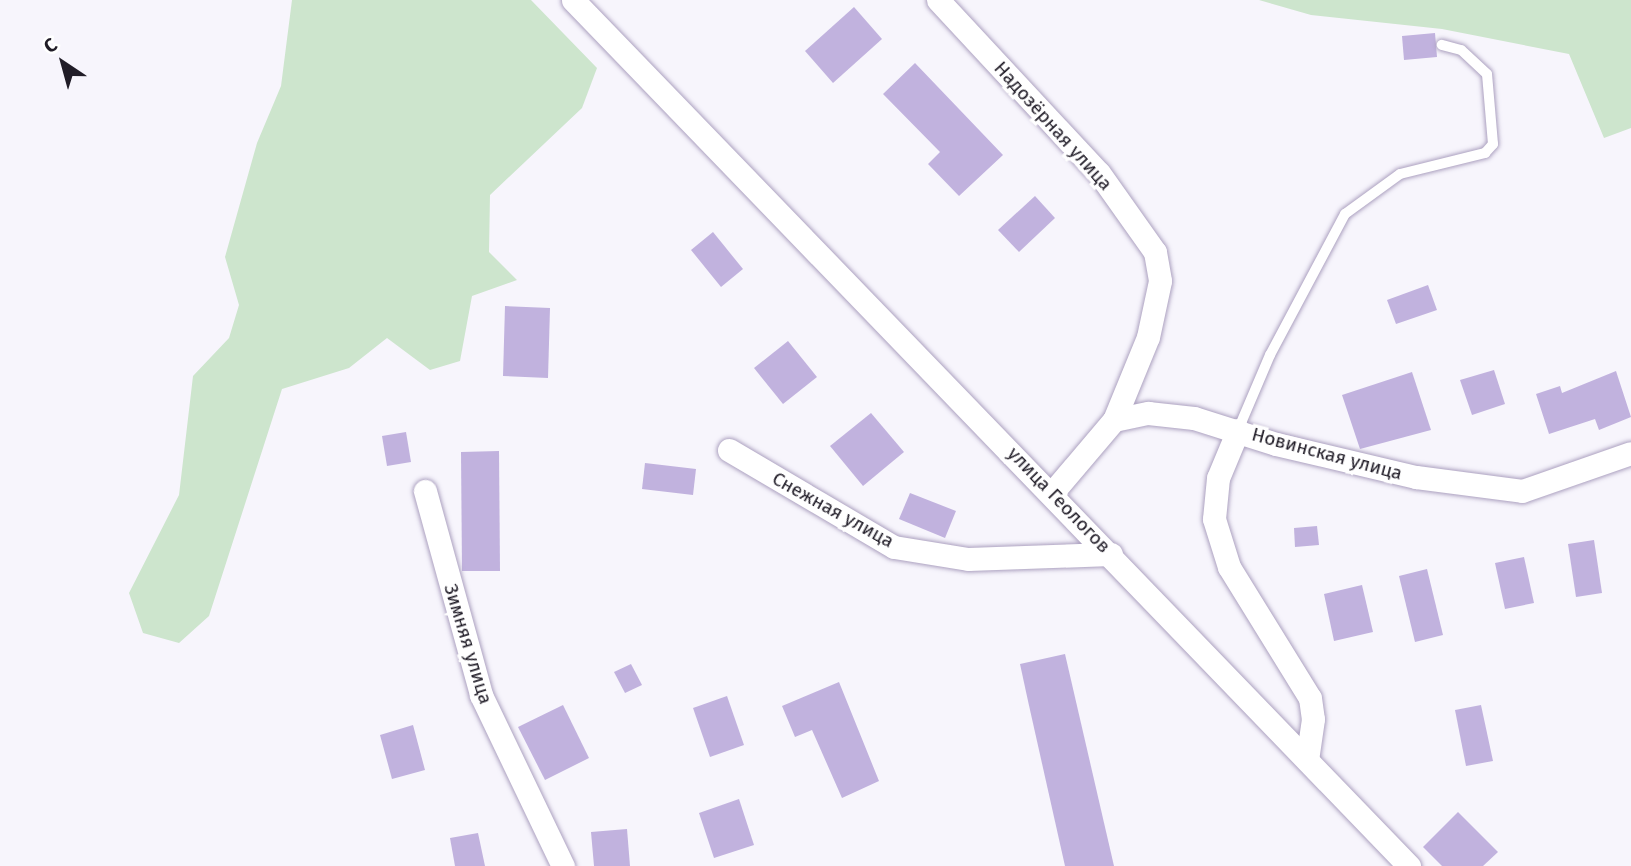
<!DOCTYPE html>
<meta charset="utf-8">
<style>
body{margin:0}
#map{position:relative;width:1631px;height:866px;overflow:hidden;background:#f7f5fc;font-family:"Fira Sans",sans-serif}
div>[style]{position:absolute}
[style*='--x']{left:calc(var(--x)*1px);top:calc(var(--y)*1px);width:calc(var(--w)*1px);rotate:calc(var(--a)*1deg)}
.green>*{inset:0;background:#cde5cd}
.building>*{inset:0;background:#c1b2de}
.roads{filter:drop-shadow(0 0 2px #aca1c0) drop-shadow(0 0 2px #aca1c0)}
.lane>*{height:10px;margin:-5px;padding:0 5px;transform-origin:5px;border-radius:5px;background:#fff}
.street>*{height:23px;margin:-11.5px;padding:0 11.5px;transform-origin:11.5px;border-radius:11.5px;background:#fff}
span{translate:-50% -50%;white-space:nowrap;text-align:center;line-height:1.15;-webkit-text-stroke:7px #fff;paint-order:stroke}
.street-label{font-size:19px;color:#201c27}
.north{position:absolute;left:28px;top:28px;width:70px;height:70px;-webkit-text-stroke:5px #fff;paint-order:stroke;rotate:324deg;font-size:19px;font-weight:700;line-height:28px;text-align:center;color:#201c27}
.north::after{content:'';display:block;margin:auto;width:24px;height:32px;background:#201c27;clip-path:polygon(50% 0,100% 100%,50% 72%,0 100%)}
</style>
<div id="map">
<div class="green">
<div style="clip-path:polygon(292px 0,531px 0,597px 68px,582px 108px,490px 195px,489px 252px,517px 280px,472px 296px,460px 361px,430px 370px,387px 338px,349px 368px,282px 389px,209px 616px,179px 643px,143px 633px,129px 593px,179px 495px,193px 376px,229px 338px,239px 305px,225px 257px,257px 143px,281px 86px)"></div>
<div style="clip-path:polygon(1259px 0,1631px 0,1631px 128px,1604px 138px,1569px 54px,1442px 29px,1311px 15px)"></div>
</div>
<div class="building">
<div style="clip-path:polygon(854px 7px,882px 39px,833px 83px,805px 51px)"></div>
<div style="clip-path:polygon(1435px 33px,1437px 57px,1404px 60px,1402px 36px)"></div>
<div style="clip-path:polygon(915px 63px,1003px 155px,959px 196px,928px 164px,940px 152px,883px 94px)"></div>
<div style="clip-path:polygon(1035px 196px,1055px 218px,1019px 252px,998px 230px)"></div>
<div style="clip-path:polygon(713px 232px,743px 269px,721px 287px,691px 250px)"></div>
<div style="clip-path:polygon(1428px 285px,1437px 310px,1396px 324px,1387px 300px)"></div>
<div style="clip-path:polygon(505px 306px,550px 308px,548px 378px,503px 376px)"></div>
<div style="clip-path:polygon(788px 341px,817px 377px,783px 404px,754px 368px)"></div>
<div style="clip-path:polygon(1494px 370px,1505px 404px,1472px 415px,1460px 380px)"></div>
<div style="clip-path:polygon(1616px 371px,1631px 417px,1599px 430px,1595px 419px,1549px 434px,1536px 394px,1560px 386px,1562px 393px)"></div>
<div style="clip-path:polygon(1412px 372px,1431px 430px,1360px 449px,1342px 395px)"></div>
<div style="clip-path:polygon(871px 413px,904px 452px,863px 486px,830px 446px)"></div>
<div style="clip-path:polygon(406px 432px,411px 462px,387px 466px,382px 436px)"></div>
<div style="clip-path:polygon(499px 451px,500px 571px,462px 571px,461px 452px)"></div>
<div style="clip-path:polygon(645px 463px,696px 469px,693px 495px,642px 489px)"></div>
<div style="clip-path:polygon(910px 493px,956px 511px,945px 538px,899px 519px)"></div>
<div style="clip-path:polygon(1317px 526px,1319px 545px,1295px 547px,1294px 528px)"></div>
<div style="clip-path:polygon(1594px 540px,1602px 593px,1576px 597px,1568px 544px)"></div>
<div style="clip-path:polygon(1524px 557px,1534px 603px,1505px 609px,1495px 563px)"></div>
<div style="clip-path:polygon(1427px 569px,1443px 635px,1415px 642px,1399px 576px)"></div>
<div style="clip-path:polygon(1362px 585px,1373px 632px,1334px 641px,1324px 594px)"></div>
<div style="clip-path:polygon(1065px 654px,1114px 866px,1065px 866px,1028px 701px,1020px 664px)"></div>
<div style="clip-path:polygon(631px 664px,642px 685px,625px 693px,614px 672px)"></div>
<div style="clip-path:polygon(839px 682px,879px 781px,842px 798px,812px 730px,795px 737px,782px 706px)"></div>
<div style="clip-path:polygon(727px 696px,744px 745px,710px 757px,693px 708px)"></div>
<div style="clip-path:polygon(563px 705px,589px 758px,545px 780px,518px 727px)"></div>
<div style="clip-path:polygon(1481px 705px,1493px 761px,1466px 766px,1455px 710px)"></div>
<div style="clip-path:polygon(413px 725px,425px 770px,392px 779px,380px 735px)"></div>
<div style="clip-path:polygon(739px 799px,754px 845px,714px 858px,699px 813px)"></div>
<div style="clip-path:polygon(1458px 812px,1498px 852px,1483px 866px,1442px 866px,1423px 847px)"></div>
<div style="clip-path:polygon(627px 829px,630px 866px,594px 866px,591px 832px)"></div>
<div style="clip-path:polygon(478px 833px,485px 866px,455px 866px,450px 838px)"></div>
</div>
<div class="roads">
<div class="lane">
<div style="--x:1238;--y:430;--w:82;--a:-66.9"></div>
<div style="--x:1270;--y:355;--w:160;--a:-62"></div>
<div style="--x:1345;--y:214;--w:68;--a:-36"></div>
<div style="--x:1400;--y:174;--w:88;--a:-13.9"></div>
<div style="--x:1485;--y:153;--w:12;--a:-48"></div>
<div style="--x:1493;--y:144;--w:70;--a:-94.9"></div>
<div style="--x:1487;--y:74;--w:35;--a:-137"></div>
<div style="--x:1461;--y:50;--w:20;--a:-165"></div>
</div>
<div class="street">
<div style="--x:573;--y:0;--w:1204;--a:46.01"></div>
<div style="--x:938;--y:0;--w:236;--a:47.1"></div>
<div style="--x:1099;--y:173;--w:97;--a:54.7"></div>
<div style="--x:1155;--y:252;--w:29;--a:80"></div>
<div style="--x:1160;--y:281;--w:57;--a:102.1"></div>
<div style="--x:1148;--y:337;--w:90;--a:112.3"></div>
<div style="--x:1238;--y:430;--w:52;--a:112.6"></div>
<div style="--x:1218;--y:478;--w:41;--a:95.6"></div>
<div style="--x:1214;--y:519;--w:50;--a:72.6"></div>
<div style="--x:1229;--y:567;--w:154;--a:58.3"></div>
<div style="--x:1310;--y:698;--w:21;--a:82"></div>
<div style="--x:1313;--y:719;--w:41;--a:98.3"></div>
<div style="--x:729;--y:450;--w:191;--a:30.5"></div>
<div style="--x:894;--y:547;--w:75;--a:9.2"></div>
<div style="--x:968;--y:559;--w:143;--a:-2"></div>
<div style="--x:425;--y:491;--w:212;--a:74.6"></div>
<div style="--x:481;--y:695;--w:190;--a:64.4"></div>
<div style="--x:1052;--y:493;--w:96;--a:-49.7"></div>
<div style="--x:1114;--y:420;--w:35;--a:-12"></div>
<div style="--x:1148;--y:413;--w:46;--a:6.2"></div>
<div style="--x:1194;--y:418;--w:86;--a:17.6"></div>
<div style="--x:1276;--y:444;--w:144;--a:13.3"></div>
<div style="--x:1416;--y:477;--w:107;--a:7.5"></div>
<div style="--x:1522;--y:491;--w:115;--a:-19.2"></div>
</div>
</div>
<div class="street-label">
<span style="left:1053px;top:126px;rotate:48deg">Надозёрная улица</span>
<span style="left:1327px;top:454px;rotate:15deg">Новинская улица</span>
<span style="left:1059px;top:500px;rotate:46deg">улица Геологов</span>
<span style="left:833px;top:510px;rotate:29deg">Снежная улица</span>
<span style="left:468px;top:644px;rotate:73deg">Зимняя улица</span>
</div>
<div class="north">С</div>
</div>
